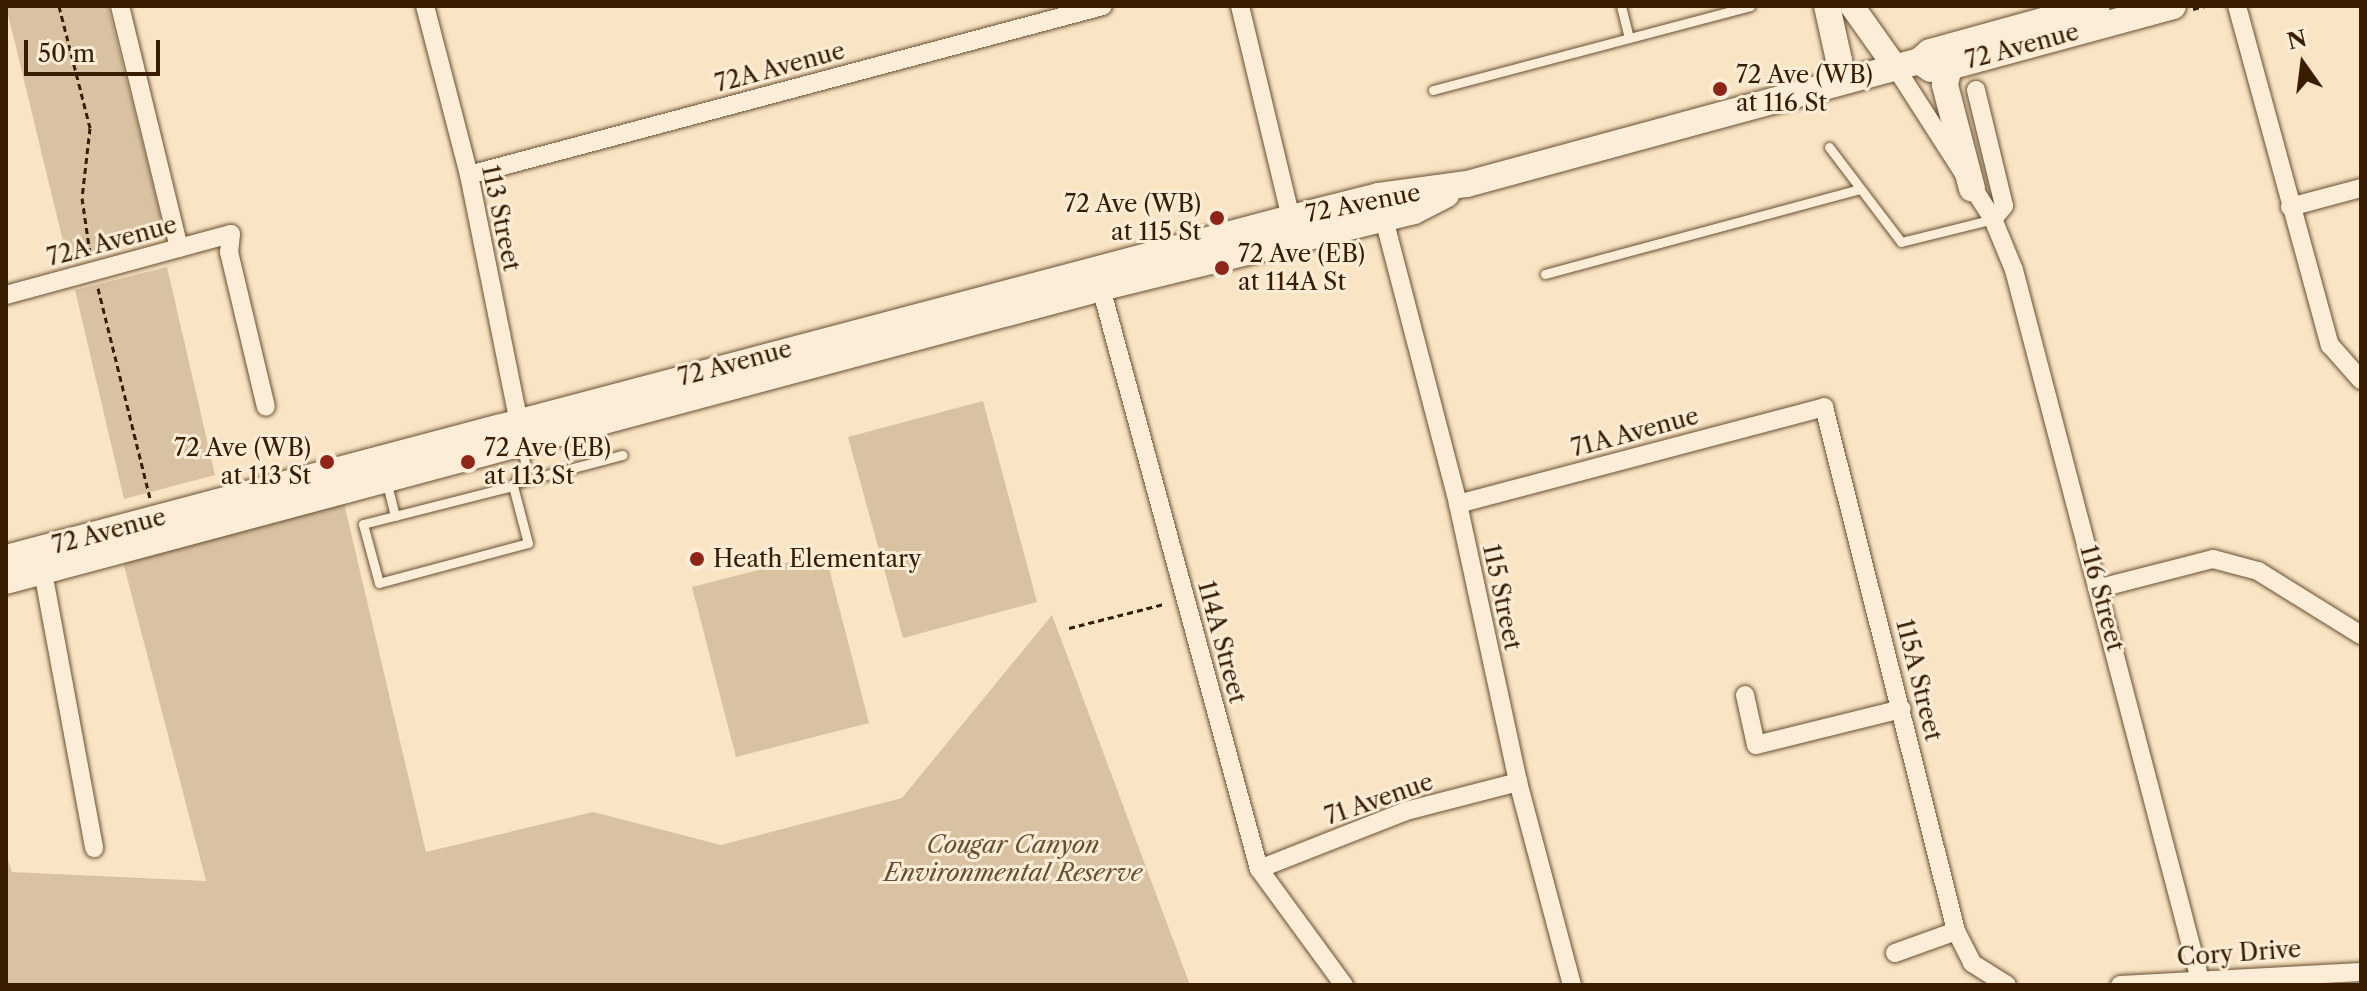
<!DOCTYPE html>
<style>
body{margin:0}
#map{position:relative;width:2367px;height:991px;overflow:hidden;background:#f9e4c3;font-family:"Libre Caslon Text",serif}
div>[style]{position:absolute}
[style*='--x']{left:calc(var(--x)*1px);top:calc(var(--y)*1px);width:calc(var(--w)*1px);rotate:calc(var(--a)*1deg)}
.green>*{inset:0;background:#d8c2a2}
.path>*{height:3px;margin-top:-1.5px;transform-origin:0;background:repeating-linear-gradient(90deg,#391d01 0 6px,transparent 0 10px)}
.roads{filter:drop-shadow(0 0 2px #694f32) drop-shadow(0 0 2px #694f32)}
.service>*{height:9px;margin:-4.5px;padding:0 4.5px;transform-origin:4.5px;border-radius:4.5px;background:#fbedd8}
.minor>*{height:18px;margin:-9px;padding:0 9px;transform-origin:9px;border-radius:9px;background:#fbedd8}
.tertiary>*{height:24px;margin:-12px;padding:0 12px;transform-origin:12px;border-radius:12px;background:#fbedd8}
.secondary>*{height:26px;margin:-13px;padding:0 13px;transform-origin:13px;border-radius:13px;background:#fbedd8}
.dots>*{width:22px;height:22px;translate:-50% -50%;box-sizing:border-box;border:4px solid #fbedd8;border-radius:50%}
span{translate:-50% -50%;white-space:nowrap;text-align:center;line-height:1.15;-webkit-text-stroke:6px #fbedd8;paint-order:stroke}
.street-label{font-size:24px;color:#391d01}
.poi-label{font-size:24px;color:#391d01}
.left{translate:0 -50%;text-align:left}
.right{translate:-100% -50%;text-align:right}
.park-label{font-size:24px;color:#694f31;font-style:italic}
.frame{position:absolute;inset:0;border:8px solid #391d01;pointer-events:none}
.north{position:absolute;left:2263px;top:24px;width:80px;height:80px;-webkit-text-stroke:6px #fbedd8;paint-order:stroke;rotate:346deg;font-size:22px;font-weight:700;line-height:32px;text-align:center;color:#391d01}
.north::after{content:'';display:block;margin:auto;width:28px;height:36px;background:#391d01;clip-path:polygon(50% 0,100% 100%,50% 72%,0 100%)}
.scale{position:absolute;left:24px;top:40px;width:136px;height:36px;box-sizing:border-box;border:4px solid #391d01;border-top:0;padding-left:10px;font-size:24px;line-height:28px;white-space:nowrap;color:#391d01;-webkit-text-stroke:6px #fbedd8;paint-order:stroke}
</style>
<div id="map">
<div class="green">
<div style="clip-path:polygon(6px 6px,108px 6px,161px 218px,146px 237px,67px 258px)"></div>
<div style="clip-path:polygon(167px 267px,215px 475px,124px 499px,75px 290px)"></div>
<div style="clip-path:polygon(983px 401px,1037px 602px,903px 638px,848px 437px)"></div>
<div style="clip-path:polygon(344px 503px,426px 852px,593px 812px,721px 845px,902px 798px,1052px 615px,1190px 985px,6px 985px,6px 854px,12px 872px,206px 881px,123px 562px)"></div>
<div style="clip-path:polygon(825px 553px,869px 723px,736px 757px,692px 587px)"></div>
</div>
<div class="path">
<div style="--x:59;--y:6;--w:126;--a:75.7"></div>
<div style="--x:90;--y:128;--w:70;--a:96.5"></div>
<div style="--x:82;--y:198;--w:56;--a:81.7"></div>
<div style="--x:2193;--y:9;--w:12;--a:-14"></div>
<div style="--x:98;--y:288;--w:216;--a:76.1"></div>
<div style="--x:1069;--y:628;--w:98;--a:-14.2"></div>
</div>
<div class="roads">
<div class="service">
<div style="--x:1621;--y:6;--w:33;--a:76"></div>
<div style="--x:1433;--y:90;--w:328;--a:-14.8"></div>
<div style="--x:1829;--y:147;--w:119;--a:52.8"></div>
<div style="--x:1901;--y:242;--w:95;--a:-14"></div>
<div style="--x:1545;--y:274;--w:325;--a:-15.1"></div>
<div style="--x:386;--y:480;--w:37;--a:76"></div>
<div style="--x:520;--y:482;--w:106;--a:-14.8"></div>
<div style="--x:513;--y:486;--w:59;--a:75.3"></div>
<div style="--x:528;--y:543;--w:154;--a:165"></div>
<div style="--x:379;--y:583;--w:61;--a:-105.2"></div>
<div style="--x:363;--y:524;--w:155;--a:-14.2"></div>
<div style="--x:513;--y:486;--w:25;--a:-61"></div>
<div style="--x:525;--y:464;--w:17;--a:-97"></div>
</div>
<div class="minor">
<div style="--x:120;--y:6;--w:249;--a:76.3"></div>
<div style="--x:425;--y:6;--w:175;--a:75.4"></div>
<div style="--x:469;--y:175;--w:263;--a:78.6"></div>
<div style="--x:1240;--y:6;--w:218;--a:76.5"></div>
<div style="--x:1291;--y:218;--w:11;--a:135"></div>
<div style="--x:2237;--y:6;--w:352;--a:74.7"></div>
<div style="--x:2330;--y:345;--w:47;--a:48.5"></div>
<div style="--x:1896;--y:68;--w:179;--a:57.3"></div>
<div style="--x:1993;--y:219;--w:55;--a:67.6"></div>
<div style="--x:2014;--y:270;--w:734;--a:75.32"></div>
<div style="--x:1976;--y:90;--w:119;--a:76.4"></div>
<div style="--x:2004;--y:206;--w:17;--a:130"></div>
<div style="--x:469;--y:175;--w:656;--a:-14.93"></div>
<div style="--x:2290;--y:207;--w:73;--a:-15"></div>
<div style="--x:1384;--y:219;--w:294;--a:75.4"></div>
<div style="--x:1458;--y:504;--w:284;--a:77.8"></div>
<div style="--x:1518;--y:782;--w:210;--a:75.1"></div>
<div style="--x:1101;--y:288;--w:602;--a:74.79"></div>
<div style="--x:1259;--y:869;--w:144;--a:53.8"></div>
<div style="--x:6;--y:295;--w:233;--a:-15.2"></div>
<div style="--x:231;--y:234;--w:18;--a:96"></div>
<div style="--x:229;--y:252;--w:159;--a:76.6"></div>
<div style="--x:1458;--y:504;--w:379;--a:-14.8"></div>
<div style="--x:1824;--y:407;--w:540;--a:75.86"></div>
<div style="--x:1956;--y:931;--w:36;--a:63"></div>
<div style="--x:1972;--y:963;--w:41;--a:32.2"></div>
<div style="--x:43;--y:572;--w:281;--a:79.5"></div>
<div style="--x:2100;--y:588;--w:117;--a:-14.4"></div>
<div style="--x:2213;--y:559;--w:47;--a:14.9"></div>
<div style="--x:2258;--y:571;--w:121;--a:31.9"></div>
<div style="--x:1745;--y:695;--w:51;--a:77.6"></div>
<div style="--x:1756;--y:745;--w:150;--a:-13.9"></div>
<div style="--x:1259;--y:869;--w:158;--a:-21.5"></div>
<div style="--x:1406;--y:811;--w:116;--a:-14.5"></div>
<div style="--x:1895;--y:953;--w:65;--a:-19.8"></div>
<div style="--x:2120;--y:985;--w:241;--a:-3.1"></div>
</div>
<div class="tertiary">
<div style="--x:1852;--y:6;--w:76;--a:54.6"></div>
</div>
<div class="secondary">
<div style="--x:1827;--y:6;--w:55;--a:77.5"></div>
<div style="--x:1839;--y:60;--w:25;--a:106"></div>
<div style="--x:1919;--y:61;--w:14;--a:34"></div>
<div style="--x:1931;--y:69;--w:18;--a:-6"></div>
<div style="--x:1949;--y:67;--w:232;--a:-15.2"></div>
<div style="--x:1949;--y:67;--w:18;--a:103"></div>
<div style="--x:1945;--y:85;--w:107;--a:75.4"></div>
<div style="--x:6;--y:558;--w:1329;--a:-14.82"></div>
<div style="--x:1291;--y:218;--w:91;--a:-14"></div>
<div style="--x:1379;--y:196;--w:89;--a:-7.8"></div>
<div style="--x:1467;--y:184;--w:468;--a:-15.2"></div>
<div style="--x:1919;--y:61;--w:14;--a:-39"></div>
<div style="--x:1930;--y:52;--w:173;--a:-15.4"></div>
<div style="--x:6;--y:581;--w:1134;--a:-14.98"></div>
<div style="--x:1101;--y:288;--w:322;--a:-13.8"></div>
<div style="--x:1414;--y:211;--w:36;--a:-27"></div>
</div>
</div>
<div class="dots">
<div style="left:1720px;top:89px;background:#8f2418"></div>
<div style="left:1217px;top:218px;background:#8f2418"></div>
<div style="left:1222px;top:268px;background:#8f2418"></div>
<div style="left:327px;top:462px;background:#8f2418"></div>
<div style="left:468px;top:462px;background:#8f2418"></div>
<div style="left:697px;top:559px;background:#8f2418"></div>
</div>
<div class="street-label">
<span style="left:2022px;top:46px;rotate:-15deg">72 Avenue</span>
<span style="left:780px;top:67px;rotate:-15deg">72A Avenue</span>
<span style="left:1363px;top:203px;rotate:-11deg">72 Avenue</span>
<span style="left:501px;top:218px;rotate:78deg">113 Street</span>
<span style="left:112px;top:241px;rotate:-15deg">72A Avenue</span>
<span style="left:735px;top:363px;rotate:-15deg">72 Avenue</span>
<span style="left:1635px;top:432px;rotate:-15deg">71A Avenue</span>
<span style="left:109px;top:531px;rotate:-15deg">72 Avenue</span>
<span style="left:1502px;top:597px;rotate:78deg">115 Street</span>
<span style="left:2102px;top:598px;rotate:75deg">116 Street</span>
<span style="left:1222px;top:642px;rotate:75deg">114A Street</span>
<span style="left:1919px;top:680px;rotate:76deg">115A Street</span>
<span style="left:1379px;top:799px;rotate:-19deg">71 Avenue</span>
<span style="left:2239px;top:953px;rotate:-4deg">Cory Drive</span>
</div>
<div class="poi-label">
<span class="left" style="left:1736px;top:89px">72 Ave (WB)<br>at 116 St</span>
<span class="right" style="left:1201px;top:218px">72 Ave (WB)<br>at 115 St</span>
<span class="left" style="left:1238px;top:268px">72 Ave (EB)<br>at 114A St</span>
<span class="right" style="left:311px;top:462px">72 Ave (WB)<br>at 113 St</span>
<span class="left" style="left:484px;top:462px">72 Ave (EB)<br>at 113 St</span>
<span class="left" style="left:713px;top:559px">Heath Elementary</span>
</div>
<div class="park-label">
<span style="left:1013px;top:859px">Cougar Canyon<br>Environmental Reserve</span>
</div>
<div class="frame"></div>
<div class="north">N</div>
<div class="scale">50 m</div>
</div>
